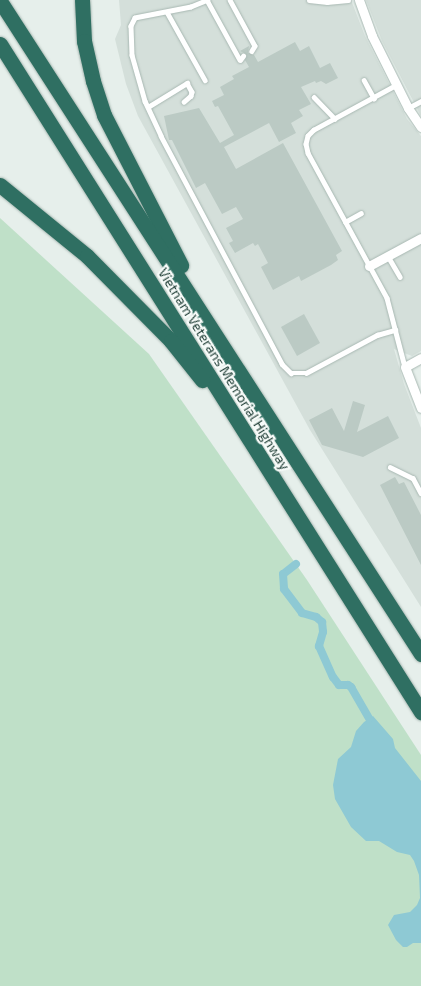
<!DOCTYPE html>
<style>
body{margin:0}
#map{position:relative;width:421px;height:986px;overflow:hidden;background:#e6efeb;font-family:"Exo 2",sans-serif}
div>[style]{position:absolute}
[style*='--x']{left:calc(var(--x)*1px);top:calc(var(--y)*1px);width:calc(var(--w)*1px);rotate:calc(var(--a)*1deg)}
.built>*{inset:0;background:#d4dfda}
.green>*{inset:0;background:#bfe0c8}
.water>*{inset:0;background:#8ec9d4}
.canal>*{height:8px;margin:-4px;padding:0 4px;transform-origin:4px;border-radius:4px;background:#8ec9d4}
.building>*{inset:0;background:#bbcac4}
.roads{filter:drop-shadow(0 0 1px #a8b8b2) drop-shadow(0 0 1px #a8b8b2)}
.lane>*{height:4.5px;margin:-2.25px;padding:0 2.25px;transform-origin:2.25px;border-radius:2.25px;background:#fff}
.street>*{height:9px;margin:-4.5px;padding:0 4.5px;transform-origin:4.5px;border-radius:4.5px;background:#fff}
.highway>*{height:15px;margin:-7.5px;padding:0 7.5px;transform-origin:7.5px;border-radius:7.5px;background:#2f6f62}
span{translate:-50% -50%;white-space:nowrap;text-align:center;line-height:1.15;-webkit-text-stroke:4.5px #f7fbf9;paint-order:stroke}
.street-label{font-size:14px;color:#24423a}
</style>
<div id="map">
<div class="built">
<div style="clip-path:polygon(119px 0,351px 0,365px 36px,407px 119px,421px 136px,421px 351px,412px 356px,394px 349px,404px 384px,421px 428px,421px 607px,310px 430px,138px 116px,126px 84px,115px 39px,121px 25px)"></div>
<div style="clip-path:polygon(366px 0,421px 0,421px 116px,382px 41px)"></div>
</div>
<div class="green">
<div style="clip-path:polygon(0 218px,149px 354px,307px 580px,421px 755px,421px 986px,0 986px)"></div>
</div>
<div class="water">
<div style="clip-path:polygon(373px 716px,393px 739px,395px 748px,421px 781px,421px 943px,413px 943px,407px 947px,403px 947px,396px 940px,388px 925px,394px 915px,410px 912px,417px 905px,420px 898px,419px 875px,414px 861px,410px 855px,397px 852px,379px 841px,366px 841px,351px 827px,335px 799px,333px 785px,338px 759px,351px 747px,356px 731px,364px 722px)"></div>
</div>
<div class="canal">
<div style="--x:296;--y:564;--w:16;--a:142"></div>
<div style="--x:283;--y:574;--w:15;--a:86"></div>
<div style="--x:284;--y:589;--w:30;--a:53"></div>
<div style="--x:302;--y:613;--w:15;--a:16"></div>
<div style="--x:316;--y:617;--w:8;--a:40"></div>
<div style="--x:322;--y:622;--w:10;--a:84"></div>
<div style="--x:323;--y:632;--w:15;--a:106"></div>
<div style="--x:319;--y:646;--w:34;--a:66"></div>
<div style="--x:333;--y:677;--w:10;--a:53"></div>
<div style="--x:339;--y:685;--w:9;--a:0"></div>
<div style="--x:348;--y:685;--w:4;--a:34"></div>
<div style="--x:351;--y:687;--w:36;--a:60"></div>
</div>
<div class="building">
<div style="clip-path:polygon(295px 42px,300px 51px,309px 46px,320px 68px,330px 63px,338px 78px,326px 84px,321px 81px,316px 83px,315px 81px,301px 87px,311px 104px,299px 110px,303px 116px,291px 123px,296px 133px,279px 142px,269px 123px,224px 147px,236px 169px,283px 143px,342px 251px,336px 255px,338px 260px,331px 265px,301px 281px,299px 276px,273px 290px,261px 267px,268px 263px,258px 244px,255px 246px,253px 243px,235px 253px,229px 243px,233px 241px,226px 228px,243px 219px,236px 207px,222px 214px,205px 183px,196px 188px,172px 140px,169px 140px,164px 116px,199px 108px,220px 143px,234px 135px,218px 106px,215px 107px,212px 101px,224px 95px,220px 87px,234px 79px,232px 76px,249px 67px,245px 60px,246px 54px,240px 51px,249px 46px,248px 53px,254px 55px,258px 62px)"></div>
<div style="clip-path:polygon(304px 314px,320px 343px,297px 356px,281px 327px)"></div>
<div style="clip-path:polygon(353px 401px,365px 405px,357px 432px,388px 416px,399px 438px,363px 457px,322px 445px,309px 420px,332px 408px,344px 431px)"></div>
<div style="clip-path:polygon(395px 477px,399px 484px,404px 482px,421px 515px,421px 565px,380px 485px)"></div>
</div>
<div class="roads">
<div class="lane">
<div style="--x:207;--y:0;--w:68;--a:61.2"></div>
<div style="--x:240;--y:60;--w:5;--a:-53"></div>
<div style="--x:208;--y:0;--w:18;--a:158"></div>
<div style="--x:191;--y:7;--w:57;--a:168.9"></div>
<div style="--x:135;--y:18;--w:9;--a:117"></div>
<div style="--x:131;--y:26;--w:29;--a:88"></div>
<div style="--x:132;--y:55;--w:48;--a:74.2"></div>
<div style="--x:145;--y:101;--w:38;--a:65"></div>
<div style="--x:161;--y:136;--w:258;--a:62"></div>
<div style="--x:282;--y:364;--w:13;--a:45"></div>
<div style="--x:291;--y:373;--w:15;--a:0"></div>
<div style="--x:306;--y:373;--w:81;--a:-28.2"></div>
<div style="--x:377;--y:335;--w:19;--a:-16"></div>
<div style="--x:230;--y:0;--w:52;--a:61.5"></div>
<div style="--x:255;--y:46;--w:6;--a:121"></div>
<div style="--x:309;--y:0;--w:18;--a:6"></div>
<div style="--x:327;--y:2;--w:21;--a:-5"></div>
<div style="--x:167;--y:12;--w:78;--a:60.8"></div>
<div style="--x:364;--y:80;--w:21;--a:61"></div>
<div style="--x:397;--y:85;--w:94;--a:151.5"></div>
<div style="--x:314;--y:130;--w:8;--a:135"></div>
<div style="--x:308;--y:136;--w:8;--a:104"></div>
<div style="--x:306;--y:144;--w:9;--a:77"></div>
<div style="--x:308;--y:153;--w:165;--a:61.4"></div>
<div style="--x:387;--y:298;--w:71;--a:75.4"></div>
<div style="--x:314;--y:97;--w:30;--a:46"></div>
<div style="--x:148;--y:107;--w:46;--a:-31.6"></div>
<div style="--x:187;--y:83;--w:10;--a:61"></div>
<div style="--x:192;--y:92;--w:4;--a:104"></div>
<div style="--x:191;--y:96;--w:9;--a:139"></div>
<div style="--x:408;--y:108;--w:15;--a:-28"></div>
<div style="--x:345;--y:222;--w:18;--a:-29"></div>
<div style="--x:388;--y:256;--w:24;--a:60"></div>
<div style="--x:390;--y:467;--w:25;--a:26"></div>
<div style="--x:413;--y:478;--w:17;--a:62"></div>
</div>
<div class="street">
<div style="--x:359;--y:0;--w:38;--a:70"></div>
<div style="--x:372;--y:36;--w:80;--a:63.4"></div>
<div style="--x:408;--y:108;--w:23;--a:56"></div>
<div style="--x:369;--y:266;--w:59;--a:-28.3"></div>
<div style="--x:421;--y:358;--w:18;--a:151"></div>
<div style="--x:405;--y:367;--w:44;--a:68.7"></div>
</div>
<div class="highway">
<div style="--x:82;--y:0;--w:41;--a:87.2"></div>
<div style="--x:84;--y:41;--w:41;--a:77.3"></div>
<div style="--x:93;--y:81;--w:36;--a:72"></div>
<div style="--x:104;--y:115;--w:169;--a:62.8"></div>
<div style="--x:0;--y:1;--w:777;--a:57.19"></div>
<div style="--x:0;--y:44;--w:790;--a:57.78"></div>
<div style="--x:0;--y:185;--w:112;--a:39.2"></div>
<div style="--x:87;--y:256;--w:120;--a:45.3"></div>
<div style="--x:171;--y:341;--w:50;--a:51.5"></div>
</div>
</div>
<div class="street-label">
<span style="left:224px;top:369px;rotate:58deg">Vietnam Veterans Memorial Highway</span>
</div>
</div>
